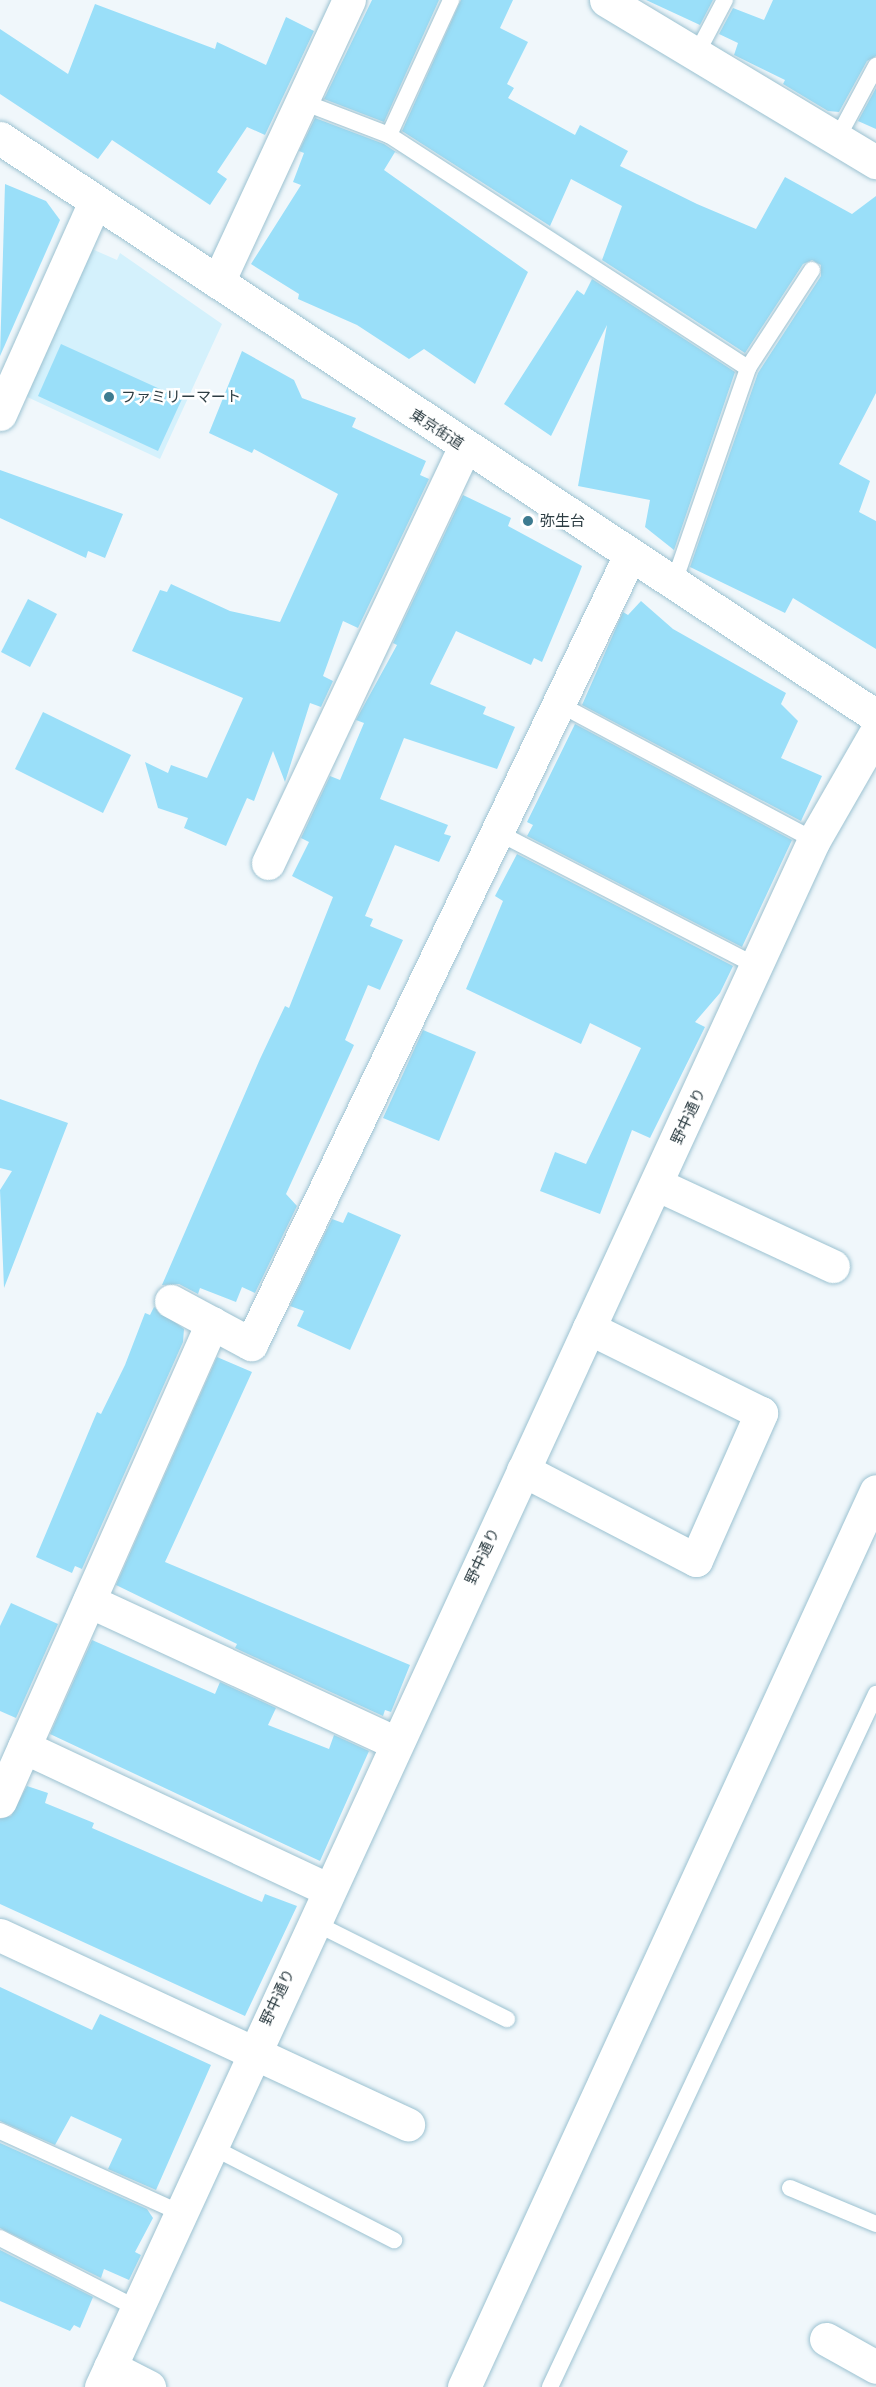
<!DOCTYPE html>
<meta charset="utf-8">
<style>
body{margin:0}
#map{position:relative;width:876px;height:2387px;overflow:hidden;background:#f0f7fb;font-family:Helvetica,"Noto Sans JP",sans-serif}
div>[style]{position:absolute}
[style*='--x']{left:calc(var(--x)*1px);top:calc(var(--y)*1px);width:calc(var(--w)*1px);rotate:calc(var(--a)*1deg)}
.built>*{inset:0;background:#d4f1fc}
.building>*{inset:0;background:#9adff9}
.roads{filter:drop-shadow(0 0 2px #9cc2d1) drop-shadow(0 0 2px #9cc2d1)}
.lane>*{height:16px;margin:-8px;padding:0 8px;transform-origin:8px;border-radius:8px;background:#fff}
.street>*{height:33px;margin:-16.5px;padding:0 16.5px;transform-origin:16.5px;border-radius:16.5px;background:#fff}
.secondary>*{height:33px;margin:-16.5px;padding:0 16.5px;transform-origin:16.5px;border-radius:16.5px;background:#fff}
.dots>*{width:16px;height:16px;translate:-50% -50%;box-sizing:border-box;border:3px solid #fff;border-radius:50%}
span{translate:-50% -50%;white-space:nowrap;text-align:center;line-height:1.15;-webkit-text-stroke:5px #fff;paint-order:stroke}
.poi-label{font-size:15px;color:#2d3d43}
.left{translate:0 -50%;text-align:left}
.street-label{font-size:15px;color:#2d3d43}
</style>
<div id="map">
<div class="built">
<div style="clip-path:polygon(92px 249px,117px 260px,120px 253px,222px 324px,160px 459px,23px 395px)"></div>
</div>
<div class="building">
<div style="clip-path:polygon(372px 0,439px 0,384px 122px,324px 99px)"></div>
<div style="clip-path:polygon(461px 0,513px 0,500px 28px,528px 42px,507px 84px,514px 88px,508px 98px,575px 135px,580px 125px,628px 151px,620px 166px,697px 204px,756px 229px,785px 177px,852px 214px,876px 196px,876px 393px,839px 464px,870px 481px,859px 512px,876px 521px,876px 649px,793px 598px,785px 613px,690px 567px,758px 373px,821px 276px,821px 265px,812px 260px,803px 264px,745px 353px,602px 260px,622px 206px,571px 179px,550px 226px,402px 131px)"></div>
<div style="clip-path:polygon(646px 0,713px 0,700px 25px)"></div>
<div style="clip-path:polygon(773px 0,876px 0,876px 56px,867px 61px,839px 112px,828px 111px,783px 84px,785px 80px,734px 55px,738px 43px,719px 34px,733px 8px,764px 20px)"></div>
<div style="clip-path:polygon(95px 4px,215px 49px,217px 42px,266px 65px,286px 17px,314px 31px,265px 135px,247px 127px,217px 172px,227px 179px,210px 205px,112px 140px,98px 159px,0 94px,0 29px,68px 74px)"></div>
<div style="clip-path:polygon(876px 88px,876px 129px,858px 121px)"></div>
<div style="clip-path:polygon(315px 118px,384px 144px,399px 154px,395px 152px,384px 170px,528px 272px,475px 384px,424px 349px,409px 359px,357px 325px,298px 299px,299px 294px,251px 264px,301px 185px,293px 182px,304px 153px,299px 151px)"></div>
<div style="clip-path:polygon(5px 184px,46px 201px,60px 220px,0 356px)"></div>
<div style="clip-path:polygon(592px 279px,735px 372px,674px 550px,645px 527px,650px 500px,578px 486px,607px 325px,551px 436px,504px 404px,577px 290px,584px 295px)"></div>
<div style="clip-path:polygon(61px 344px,182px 399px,158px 451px,38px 396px)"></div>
<div style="clip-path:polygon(242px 351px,294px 380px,302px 398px,356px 418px,352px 427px,426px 461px,420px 475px,429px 479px,358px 628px,343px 621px,323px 676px,333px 681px,321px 707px,310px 703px,285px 782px,273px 751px,254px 801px,247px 798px,226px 846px,184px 828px,188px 818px,158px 808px,145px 762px,168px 773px,171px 765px,207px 778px,243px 698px,132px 651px,160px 590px,167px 592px,171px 584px,230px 611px,280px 622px,338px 494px,254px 449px,252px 453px,209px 433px)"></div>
<div style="clip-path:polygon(0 470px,123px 514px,105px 558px,88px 551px,86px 558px,0 518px)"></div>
<div style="clip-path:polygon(463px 495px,511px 518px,508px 526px,582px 566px,579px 574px,542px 662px,534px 658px,531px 665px,456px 631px,430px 684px,486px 707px,483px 714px,515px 727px,497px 769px,404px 738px,380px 799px,448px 825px,444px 834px,451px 836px,439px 862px,395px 845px,365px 916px,373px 919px,370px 926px,403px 940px,380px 990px,368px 985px,345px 1040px,354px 1045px,286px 1194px,297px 1206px,255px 1293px,242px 1287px,236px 1302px,200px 1288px,198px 1294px,179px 1284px,162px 1285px,260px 1059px,285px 1006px,289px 1008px,333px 897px,292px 876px,309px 842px,301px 838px,330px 776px,340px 780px,364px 723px,356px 720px,397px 645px,393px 643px)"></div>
<div style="clip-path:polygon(28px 599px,57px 614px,30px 667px,1px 652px)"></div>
<div style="clip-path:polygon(641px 601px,673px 629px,786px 693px,781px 704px,798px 721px,781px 758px,822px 776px,801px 821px,582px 705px,623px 612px,628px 615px)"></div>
<div style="clip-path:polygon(43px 712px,131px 755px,103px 813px,15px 769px)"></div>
<div style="clip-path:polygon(575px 724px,792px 840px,742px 947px,527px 836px,533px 825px,527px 822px)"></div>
<div style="clip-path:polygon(517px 854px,733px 966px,720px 993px,695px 1022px,705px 1027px,650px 1138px,632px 1130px,600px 1214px,540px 1191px,555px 1152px,586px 1164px,641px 1048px,590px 1023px,581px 1044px,466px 989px,503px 901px,495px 896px)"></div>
<div style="clip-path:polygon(423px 1030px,476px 1052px,439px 1141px,383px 1118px)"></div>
<div style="clip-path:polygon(0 1099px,68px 1123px,4px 1288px,0 1190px,12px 1171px,0 1168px)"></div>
<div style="clip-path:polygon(348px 1212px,401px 1235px,350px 1350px,297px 1326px,304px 1311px,290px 1306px,332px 1219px,343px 1223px)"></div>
<div style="clip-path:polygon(154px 1307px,184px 1329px,183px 1342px,82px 1569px,75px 1566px,72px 1573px,36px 1557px,97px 1412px,101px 1414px,125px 1365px,145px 1313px,150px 1315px)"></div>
<div style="clip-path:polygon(217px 1357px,252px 1372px,165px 1562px,410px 1665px,391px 1712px,385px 1710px,383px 1716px,235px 1648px,237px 1644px,116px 1585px)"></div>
<div style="clip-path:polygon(11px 1603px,58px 1624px,16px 1718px,0 1711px,0 1626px)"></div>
<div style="clip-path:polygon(92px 1640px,215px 1694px,220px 1682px,276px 1708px,268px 1725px,329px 1749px,334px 1735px,369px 1751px,320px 1861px,50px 1734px)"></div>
<div style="clip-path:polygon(27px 1786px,48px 1793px,45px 1803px,94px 1823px,92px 1828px,262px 1902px,265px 1894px,297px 1906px,245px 2016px,0 1904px,0 1819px,11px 1816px)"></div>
<div style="clip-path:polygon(0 1987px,92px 2030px,100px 2014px,211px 2065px,156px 2190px,108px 2169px,122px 2139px,71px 2116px,55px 2145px,0 2121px)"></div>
<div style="clip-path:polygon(0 2143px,147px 2209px,153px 2218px,135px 2252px,141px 2255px,129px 2280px,104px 2269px,101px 2278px,0 2228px)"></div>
<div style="clip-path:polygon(0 2250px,93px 2297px,80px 2328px,74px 2325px,70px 2331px,0 2301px)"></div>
</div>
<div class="roads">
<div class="lane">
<div style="--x:697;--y:53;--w:60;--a:-62.2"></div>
<div style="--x:303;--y:102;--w:92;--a:21"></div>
<div style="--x:389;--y:135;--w:428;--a:33"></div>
<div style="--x:389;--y:135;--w:149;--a:-65.3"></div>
<div style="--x:838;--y:137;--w:81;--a:-61.8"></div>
<div style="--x:673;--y:585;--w:230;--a:-70.9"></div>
<div style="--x:748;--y:368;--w:117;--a:-56.9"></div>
<div style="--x:559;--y:704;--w:289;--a:28.1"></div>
<div style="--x:497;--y:832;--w:294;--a:27.3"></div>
<div style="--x:313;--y:1922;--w:217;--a:26.6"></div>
<div style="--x:0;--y:2131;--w:199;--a:24.4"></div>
<div style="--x:210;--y:2146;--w:207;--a:27.1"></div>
<div style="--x:790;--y:2188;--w:93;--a:22.7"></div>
<div style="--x:0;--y:2238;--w:153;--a:27.2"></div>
<div style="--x:550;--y:2387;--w:766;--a:-64.81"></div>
</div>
<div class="street">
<div style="--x:606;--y:0;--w:315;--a:31"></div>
<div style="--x:218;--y:282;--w:311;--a:-65.1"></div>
<div style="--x:0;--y:414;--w:232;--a:-65.9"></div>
<div style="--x:268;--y:863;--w:461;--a:-64.7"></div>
<div style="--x:656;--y:1184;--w:195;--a:24.9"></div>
<div style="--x:171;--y:1301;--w:91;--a:28.3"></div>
<div style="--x:251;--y:1344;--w:873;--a:-64.34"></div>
<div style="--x:523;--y:1470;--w:195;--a:27.5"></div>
<div style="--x:696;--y:1560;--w:161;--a:-66.1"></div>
<div style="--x:761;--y:1413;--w:192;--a:-153.7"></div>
<div style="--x:89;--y:1601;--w:336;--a:24.8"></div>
<div style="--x:24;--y:1747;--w:335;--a:25.1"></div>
<div style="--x:0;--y:1801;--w:523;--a:-66.08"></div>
<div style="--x:0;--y:1935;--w:450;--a:24.9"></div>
<div style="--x:826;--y:2339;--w:57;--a:29.2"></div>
<div style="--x:110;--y:2367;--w:44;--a:27.1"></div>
<div style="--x:101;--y:2387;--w:1703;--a:-65.26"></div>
<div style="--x:814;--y:840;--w:125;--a:-60.1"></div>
<div style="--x:464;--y:2387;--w:986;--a:-65.31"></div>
</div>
<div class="secondary">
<div style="--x:0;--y:138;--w:1050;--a:33.42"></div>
</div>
</div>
<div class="dots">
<div style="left:109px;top:397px;background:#3d7b90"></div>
<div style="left:528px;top:521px;background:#3d7b90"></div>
</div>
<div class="poi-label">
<span class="left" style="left:121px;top:397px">ファミリーマート</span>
<span class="left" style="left:540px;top:521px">弥生台</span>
</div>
<div class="street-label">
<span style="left:437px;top:429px;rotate:33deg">東京街道</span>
<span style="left:688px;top:1116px;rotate:-65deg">野中通り</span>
<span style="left:482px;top:1556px;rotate:-65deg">野中通り</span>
<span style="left:277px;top:1997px;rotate:-65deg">野中通り</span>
</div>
</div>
